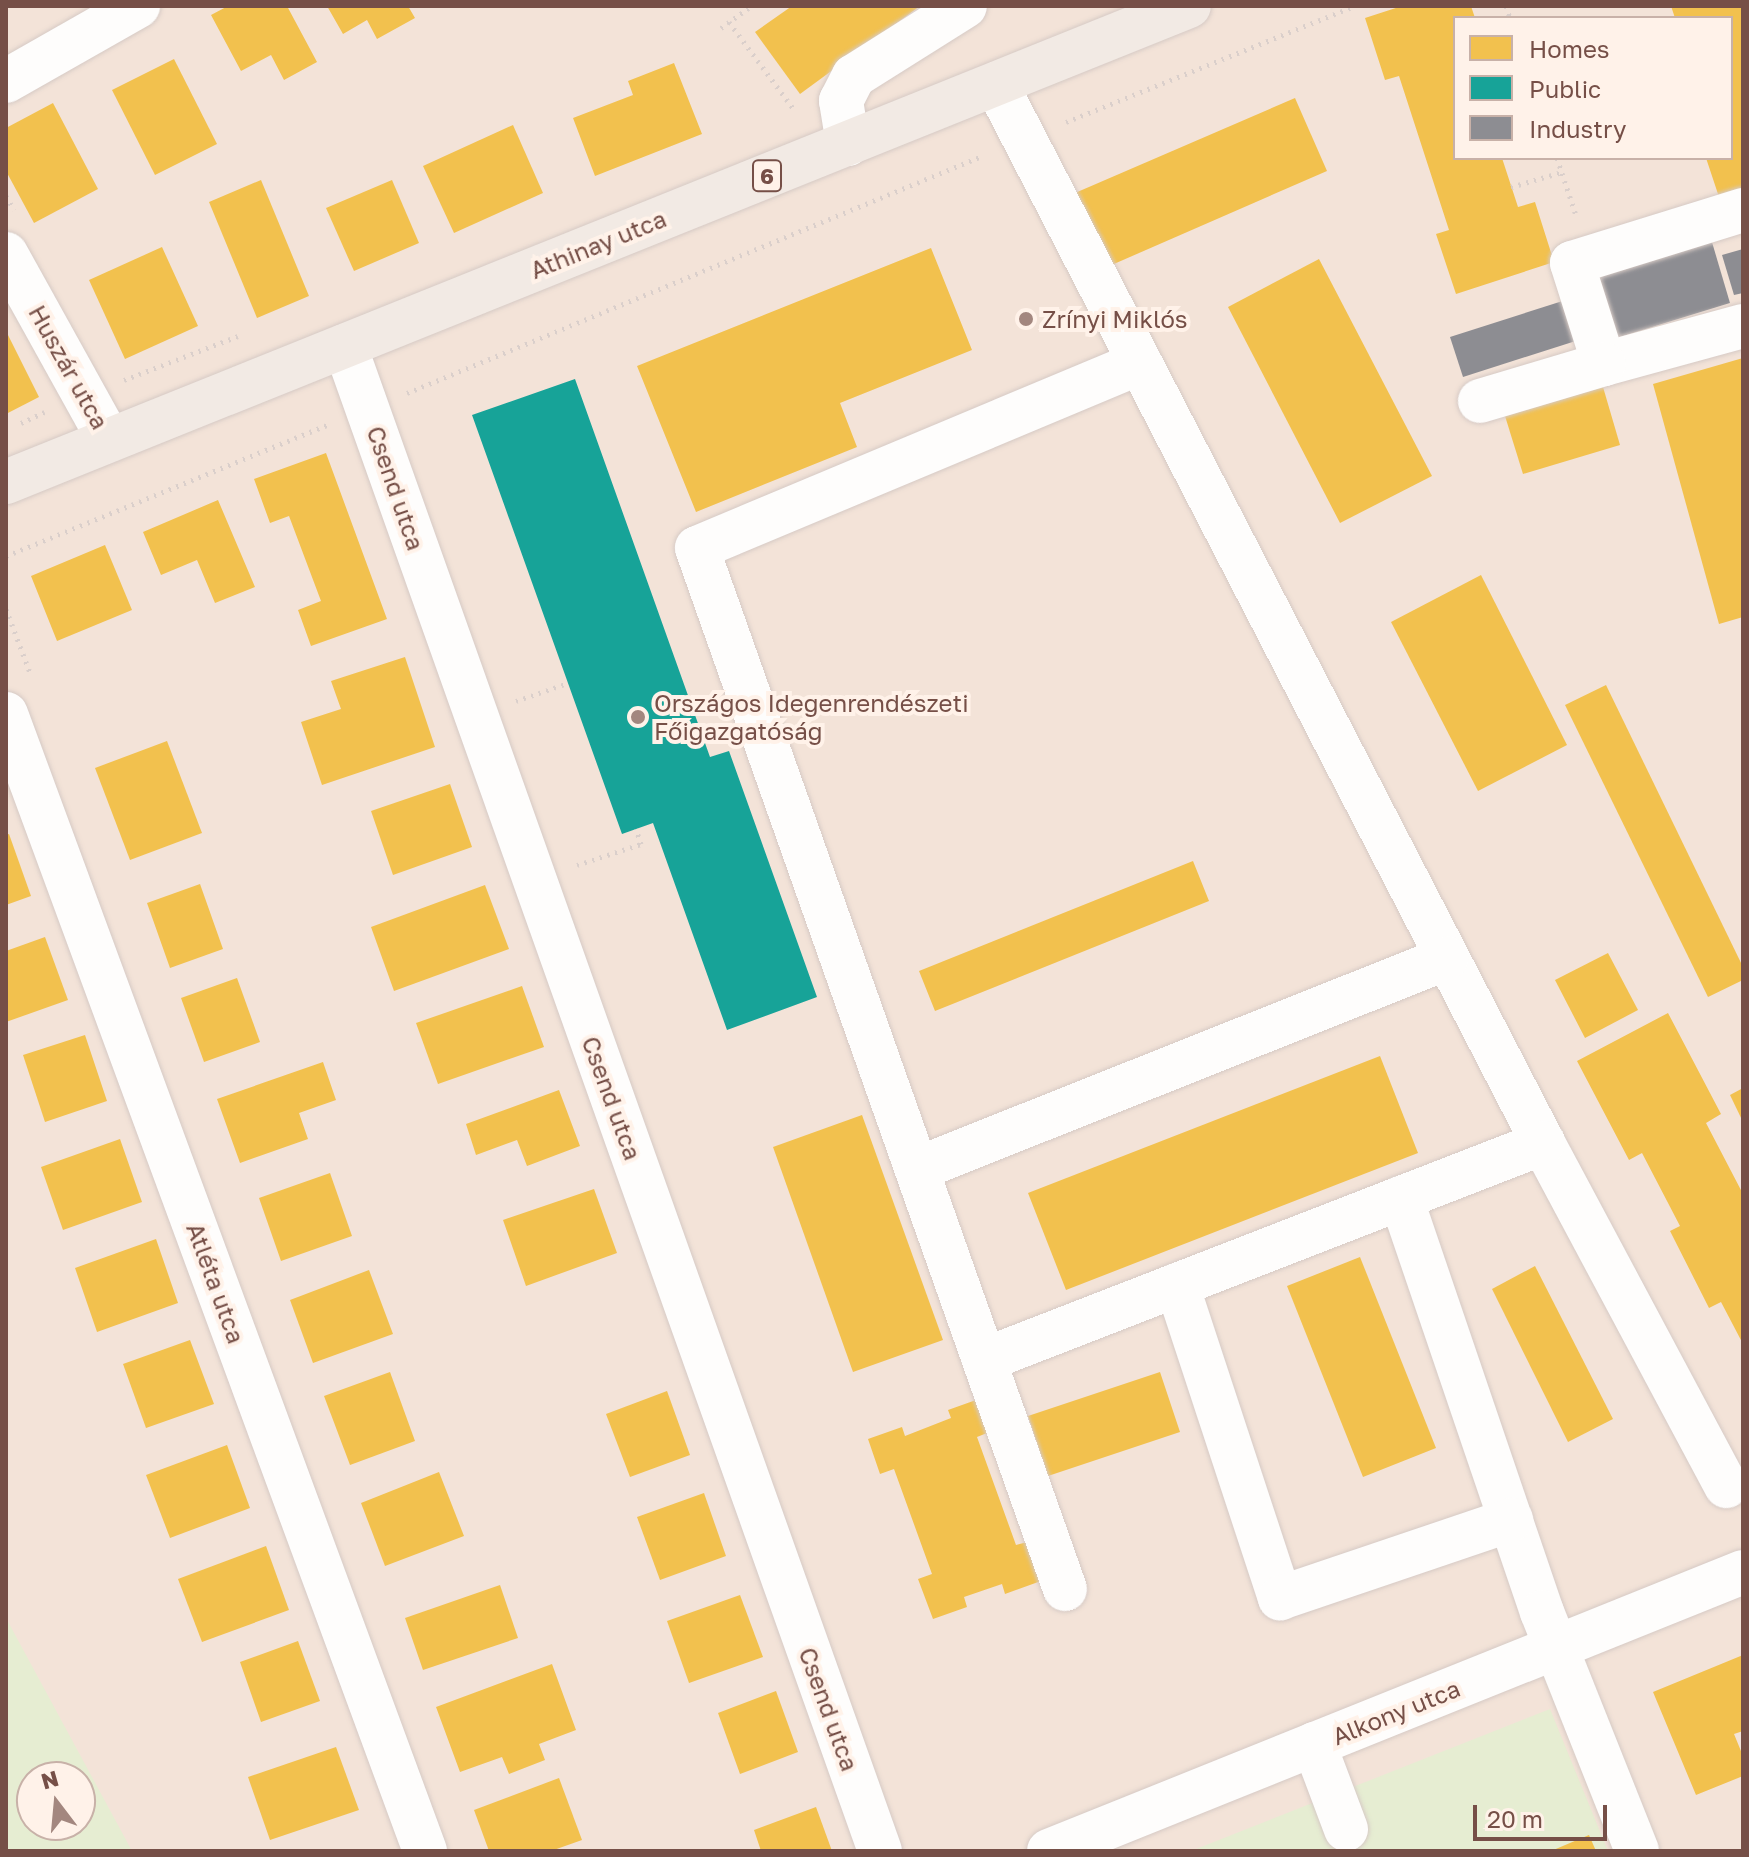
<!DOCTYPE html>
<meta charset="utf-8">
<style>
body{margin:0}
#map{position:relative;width:1749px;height:1857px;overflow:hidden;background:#f7efe8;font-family:"Golos Text",sans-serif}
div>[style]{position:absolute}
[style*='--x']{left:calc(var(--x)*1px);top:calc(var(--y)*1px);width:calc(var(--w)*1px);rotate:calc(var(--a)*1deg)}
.residential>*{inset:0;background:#f3e3d8}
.green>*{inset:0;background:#e6edd2}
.homes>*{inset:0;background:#f2c14e}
.public>*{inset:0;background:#17a398}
.industry>*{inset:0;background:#8d8d92}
.path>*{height:5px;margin-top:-2.5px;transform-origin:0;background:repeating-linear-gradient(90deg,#dacfcb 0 2px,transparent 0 8px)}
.roads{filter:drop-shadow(0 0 2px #d6cac5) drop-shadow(0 0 2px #d6cac5)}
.minor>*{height:44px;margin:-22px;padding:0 22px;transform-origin:22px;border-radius:22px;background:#fefdfc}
.major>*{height:44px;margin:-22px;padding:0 22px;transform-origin:22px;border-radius:22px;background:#f2eae4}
.dots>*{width:22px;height:22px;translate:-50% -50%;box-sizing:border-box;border:4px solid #fff2e9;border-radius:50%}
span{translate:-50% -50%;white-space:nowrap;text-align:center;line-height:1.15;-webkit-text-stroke:8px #fff2e9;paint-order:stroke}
.shield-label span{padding:2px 6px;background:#fff2e9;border:2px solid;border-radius:6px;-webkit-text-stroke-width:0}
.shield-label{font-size:22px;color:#764f47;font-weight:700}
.street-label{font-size:24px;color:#764f47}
.poi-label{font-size:24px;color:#764f47}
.left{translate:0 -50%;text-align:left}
.frame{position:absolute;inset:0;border:8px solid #764f47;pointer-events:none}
.legend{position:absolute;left:1453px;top:16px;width:280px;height:144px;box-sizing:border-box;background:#fff2e9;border:2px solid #c8b1a8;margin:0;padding:10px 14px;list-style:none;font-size:24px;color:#764f47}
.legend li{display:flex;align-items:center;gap:16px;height:40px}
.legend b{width:40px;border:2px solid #c8b1a8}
.north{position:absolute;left:16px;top:1761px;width:80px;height:80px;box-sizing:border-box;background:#fff2e9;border:2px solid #c8b1a8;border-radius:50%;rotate:344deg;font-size:22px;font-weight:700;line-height:32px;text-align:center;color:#764f47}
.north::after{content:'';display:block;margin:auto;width:28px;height:36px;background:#a3877f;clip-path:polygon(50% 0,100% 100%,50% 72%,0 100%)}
.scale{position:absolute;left:1473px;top:1805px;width:134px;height:36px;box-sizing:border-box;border:4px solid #764f47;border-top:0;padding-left:10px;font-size:24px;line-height:28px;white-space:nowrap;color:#764f47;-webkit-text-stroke:6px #fff2e9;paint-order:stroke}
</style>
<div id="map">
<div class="residential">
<div style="clip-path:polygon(evenodd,6px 6px,1743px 6px,1743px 1851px,6px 1851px,6px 6px,1455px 18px,1731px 18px,1731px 158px,1455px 158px,1455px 18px,6px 6px,32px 1777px,80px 1777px,80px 1825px,32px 1825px,32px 1777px)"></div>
</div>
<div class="green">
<div style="clip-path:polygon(evenodd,6px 1618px,132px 1851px,6px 1851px,6px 1618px,32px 1777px,80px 1777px,80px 1825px,32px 1825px,32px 1777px)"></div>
<div style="clip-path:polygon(1550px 1709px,1608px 1851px,1191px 1851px)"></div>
</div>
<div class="homes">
<div style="clip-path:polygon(228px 6px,287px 6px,317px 62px,284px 80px,271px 55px,241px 71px,211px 15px)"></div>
<div style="clip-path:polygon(327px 6px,408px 6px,415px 18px,377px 39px,367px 20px,343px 34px)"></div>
<div style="clip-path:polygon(792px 6px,920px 6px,800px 94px,755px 32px)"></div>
<div style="clip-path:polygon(1402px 6px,1471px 6px,1475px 18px,1455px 18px,1455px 158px,1502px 158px,1518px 207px,1535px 202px,1554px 262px,1456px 294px,1436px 234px,1449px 230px,1399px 76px,1385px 80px,1365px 18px)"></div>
<div style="clip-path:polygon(1671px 6px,1743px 6px,1743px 196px,1721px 203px,1706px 158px,1731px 158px,1731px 18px,1675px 18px)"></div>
<div style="clip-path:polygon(174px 59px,217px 144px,155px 175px,112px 90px)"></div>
<div style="clip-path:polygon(674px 63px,702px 134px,595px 176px,573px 118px,633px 95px,628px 81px)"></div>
<div style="clip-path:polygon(1295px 98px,1327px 171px,1107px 267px,1075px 193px)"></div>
<div style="clip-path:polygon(53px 103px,98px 189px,34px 223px,6px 171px,6px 128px)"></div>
<div style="clip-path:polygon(513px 125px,543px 193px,454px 233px,423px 166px)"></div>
<div style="clip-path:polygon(261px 180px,309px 296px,257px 318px,209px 202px)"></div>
<div style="clip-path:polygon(392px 180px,419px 243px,354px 271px,326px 208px)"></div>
<div style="clip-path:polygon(162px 247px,198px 326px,125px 359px,89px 280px)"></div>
<div style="clip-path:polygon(931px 248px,972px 350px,840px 403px,857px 447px,696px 512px,637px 366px)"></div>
<div style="clip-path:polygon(1319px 259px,1432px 476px,1340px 523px,1228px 307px)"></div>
<div style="clip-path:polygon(6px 331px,39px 397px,6px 414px)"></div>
<div style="clip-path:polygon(1743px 358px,1743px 617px,1719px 624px,1653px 384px)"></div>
<div style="clip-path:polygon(1603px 387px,1620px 445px,1523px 474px,1505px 416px)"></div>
<div style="clip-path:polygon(326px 453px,387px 619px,311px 646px,298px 610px,321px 601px,289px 516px,270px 523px,254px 479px)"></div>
<div style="clip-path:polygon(218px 500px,255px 587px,215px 603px,197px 560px,161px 575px,143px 532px)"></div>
<div style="clip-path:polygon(105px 545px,132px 610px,57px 641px,31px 576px)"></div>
<div style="clip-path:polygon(1481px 575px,1567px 745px,1478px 791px,1391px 622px)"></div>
<div style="clip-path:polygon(405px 657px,435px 747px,322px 785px,301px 722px,341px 709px,331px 681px)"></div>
<div style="clip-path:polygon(1606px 685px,1743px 967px,1743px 980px,1708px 997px,1565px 705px)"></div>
<div style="clip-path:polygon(167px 741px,202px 833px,130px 860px,95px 768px)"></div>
<div style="clip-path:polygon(450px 784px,472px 847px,393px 875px,371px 811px)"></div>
<div style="clip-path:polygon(9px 834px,31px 896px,6px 905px,6px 835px)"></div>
<div style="clip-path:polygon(1193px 861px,1209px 901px,935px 1011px,919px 971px)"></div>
<div style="clip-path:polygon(200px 884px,223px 949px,170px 968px,147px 903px)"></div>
<div style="clip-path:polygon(485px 885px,509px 949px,394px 991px,371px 927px)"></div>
<div style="clip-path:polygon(45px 937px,68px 1000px,6px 1022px,6px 951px)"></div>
<div style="clip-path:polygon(1608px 953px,1638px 1010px,1585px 1038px,1555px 980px)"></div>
<div style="clip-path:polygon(237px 978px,260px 1042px,204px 1062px,181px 998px)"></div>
<div style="clip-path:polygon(522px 986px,544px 1047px,438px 1084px,416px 1023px)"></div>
<div style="clip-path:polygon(1668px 1013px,1721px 1114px,1706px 1123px,1743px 1194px,1743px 1344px,1721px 1302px,1709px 1308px,1670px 1231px,1680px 1226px,1642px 1153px,1629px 1160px,1577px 1061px)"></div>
<div style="clip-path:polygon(85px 1035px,107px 1101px,45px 1122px,23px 1055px)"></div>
<div style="clip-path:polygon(1380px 1056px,1418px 1153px,1066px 1290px,1028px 1193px)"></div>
<div style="clip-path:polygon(323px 1062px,336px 1100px,299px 1113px,308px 1139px,240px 1163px,217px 1099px)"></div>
<div style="clip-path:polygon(1743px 1088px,1743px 1122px,1730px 1095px)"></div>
<div style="clip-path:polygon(559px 1090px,580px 1146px,527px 1166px,517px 1140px,476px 1155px,466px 1124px)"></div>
<div style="clip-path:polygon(862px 1115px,943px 1340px,853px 1372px,773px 1147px)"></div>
<div style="clip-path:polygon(120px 1139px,142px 1202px,63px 1230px,41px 1167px)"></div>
<div style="clip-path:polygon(330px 1173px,352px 1236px,281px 1261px,259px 1198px)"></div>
<div style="clip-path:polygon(594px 1189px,617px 1253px,526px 1286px,503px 1220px)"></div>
<div style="clip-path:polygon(156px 1239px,178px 1303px,97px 1332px,75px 1268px)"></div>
<div style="clip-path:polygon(1360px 1257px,1436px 1448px,1363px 1477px,1287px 1286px)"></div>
<div style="clip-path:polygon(1535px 1266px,1613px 1419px,1568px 1442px,1492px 1289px)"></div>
<div style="clip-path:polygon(369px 1270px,393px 1334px,313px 1363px,290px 1300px)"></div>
<div style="clip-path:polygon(190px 1340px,214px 1404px,146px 1428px,123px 1364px)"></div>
<div style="clip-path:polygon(390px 1372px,415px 1441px,350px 1465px,324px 1396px)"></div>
<div style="clip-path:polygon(1160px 1372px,1180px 1432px,1048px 1476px,1028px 1416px)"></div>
<div style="clip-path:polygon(667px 1391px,690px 1455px,630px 1477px,606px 1414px)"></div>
<div style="clip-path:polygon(976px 1400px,987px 1433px,977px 1437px,1016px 1545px,1027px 1542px,1041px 1581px,1005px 1594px,1002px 1584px,964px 1597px,967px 1607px,933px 1619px,918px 1579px,932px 1574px,894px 1469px,880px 1474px,868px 1439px,902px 1427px,905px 1436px,951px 1418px,948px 1410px)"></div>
<div style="clip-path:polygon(227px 1445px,250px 1508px,170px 1538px,146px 1475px)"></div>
<div style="clip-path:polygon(439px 1472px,464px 1536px,385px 1566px,361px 1503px)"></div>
<div style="clip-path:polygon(704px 1493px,726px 1556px,660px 1580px,637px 1517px)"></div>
<div style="clip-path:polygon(266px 1546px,289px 1610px,202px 1642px,178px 1579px)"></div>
<div style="clip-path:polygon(500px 1585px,518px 1638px,423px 1670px,405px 1618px)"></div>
<div style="clip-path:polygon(740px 1595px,763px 1657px,689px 1683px,667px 1621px)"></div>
<div style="clip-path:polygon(298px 1641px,320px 1701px,261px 1722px,240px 1662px)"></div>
<div style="clip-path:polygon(1743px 1655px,1743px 1731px,1734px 1734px,1743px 1756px,1743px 1776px,1696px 1795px,1653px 1692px)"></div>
<div style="clip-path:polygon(552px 1664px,576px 1730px,539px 1744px,545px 1760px,509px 1774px,502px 1757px,460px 1772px,436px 1707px)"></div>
<div style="clip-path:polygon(776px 1691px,798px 1752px,740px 1774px,718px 1713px)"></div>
<div style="clip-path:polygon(336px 1747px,359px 1810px,270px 1840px,248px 1777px)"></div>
<div style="clip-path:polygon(559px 1778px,582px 1840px,551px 1851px,489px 1851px,474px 1810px)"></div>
<div style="clip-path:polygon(816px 1807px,832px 1851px,761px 1851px,754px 1830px)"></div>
<div style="clip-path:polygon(1589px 1835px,1596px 1851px,1551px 1851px)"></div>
</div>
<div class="public">
<div style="clip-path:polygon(575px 379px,710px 757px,729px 751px,817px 997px,727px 1030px,653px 823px,622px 834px,472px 415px)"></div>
</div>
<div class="industry">
<div style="clip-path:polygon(1709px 232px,1730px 303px,1610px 340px,1589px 269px)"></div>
<div style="clip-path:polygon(1743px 249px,1743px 293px,1734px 295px,1722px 255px)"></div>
<div style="clip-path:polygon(1572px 298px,1585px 338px,1463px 377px,1450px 337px)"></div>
</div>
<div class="path">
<div style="--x:1506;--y:6;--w:13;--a:72"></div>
<div style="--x:729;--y:22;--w:111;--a:53.4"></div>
<div style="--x:721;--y:28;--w:37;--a:-36"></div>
<div style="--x:1066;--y:122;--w:311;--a:-21.9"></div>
<div style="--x:1557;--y:158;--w:60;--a:71.6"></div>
<div style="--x:1511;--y:187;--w:53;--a:-16.4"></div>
<div style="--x:6;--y:196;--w:16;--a:60"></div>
<div style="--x:124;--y:380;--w:122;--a:-21.1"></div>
<div style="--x:407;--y:393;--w:622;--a:-22.4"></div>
<div style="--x:21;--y:423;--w:26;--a:-25"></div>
<div style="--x:6;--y:556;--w:347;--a:-22.2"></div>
<div style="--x:6;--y:609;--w:71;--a:69.3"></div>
<div style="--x:516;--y:701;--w:55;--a:-19.1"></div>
<div style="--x:577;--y:865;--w:67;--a:-18.2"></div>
<div style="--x:641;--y:844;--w:16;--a:-108"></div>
</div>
<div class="roads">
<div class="minor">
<div style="--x:6;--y:81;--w:152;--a:-29.6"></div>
<div style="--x:996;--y:84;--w:1192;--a:62.68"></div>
<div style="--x:1543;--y:1143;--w:389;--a:61.9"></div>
<div style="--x:848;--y:144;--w:44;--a:-99.2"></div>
<div style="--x:841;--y:101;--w:28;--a:-63"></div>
<div style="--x:854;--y:76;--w:131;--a:-32.2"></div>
<div style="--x:1743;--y:210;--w:179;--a:162.8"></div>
<div style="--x:1572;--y:263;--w:106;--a:72.4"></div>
<div style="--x:1604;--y:364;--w:144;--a:-15.3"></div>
<div style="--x:6;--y:254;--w:210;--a:61"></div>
<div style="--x:345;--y:346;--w:1597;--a:70.43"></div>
<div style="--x:1480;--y:401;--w:129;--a:-16.6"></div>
<div style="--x:6;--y:714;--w:1212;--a:69.77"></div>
<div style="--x:917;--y:1169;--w:570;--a:-21.71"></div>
<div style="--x:1401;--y:1198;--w:437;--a:71.2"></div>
<div style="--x:1542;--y:1612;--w:257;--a:68.3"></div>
<div style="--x:1177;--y:1285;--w:330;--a:71.8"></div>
<div style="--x:1280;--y:1598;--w:244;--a:-18.7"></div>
<div style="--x:984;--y:1360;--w:600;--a:-21.22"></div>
<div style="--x:1065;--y:1589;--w:1104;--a:-109.47"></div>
<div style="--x:697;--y:548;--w:480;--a:-22.7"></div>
<div style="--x:1314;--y:1744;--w:91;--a:69.4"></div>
<div style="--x:1049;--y:1851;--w:748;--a:-21.9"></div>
</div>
<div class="major">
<div style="--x:6;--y:482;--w:1275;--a:-21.92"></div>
</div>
</div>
<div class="dots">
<div style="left:1026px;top:319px;background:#a3877f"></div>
<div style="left:638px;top:717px;background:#a3877f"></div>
</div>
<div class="shield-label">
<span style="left:767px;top:176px">6</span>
</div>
<div class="street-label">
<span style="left:598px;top:244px;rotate:-22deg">Athinay utca</span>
<span style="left:69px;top:367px;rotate:61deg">Huszár utca</span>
<span style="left:396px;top:488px;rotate:71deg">Csend utca</span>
<span style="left:612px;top:1098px;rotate:70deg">Csend utca</span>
<span style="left:216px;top:1283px;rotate:70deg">Atléta utca</span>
<span style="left:829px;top:1709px;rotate:70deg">Csend utca</span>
<span style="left:1396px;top:1712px;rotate:-22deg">Alkony utca</span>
</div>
<div class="poi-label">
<span class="left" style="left:1042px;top:319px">Zrínyi Miklós</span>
<span class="left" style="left:654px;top:717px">Országos Idegenrendészeti<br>Főigazgatóság</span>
</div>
<div class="frame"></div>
<ul class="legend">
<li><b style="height:22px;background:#f2c14e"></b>Homes</li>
<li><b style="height:22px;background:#17a398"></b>Public</li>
<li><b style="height:22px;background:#8d8d92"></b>Industry</li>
</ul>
<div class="north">N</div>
<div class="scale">20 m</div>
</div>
